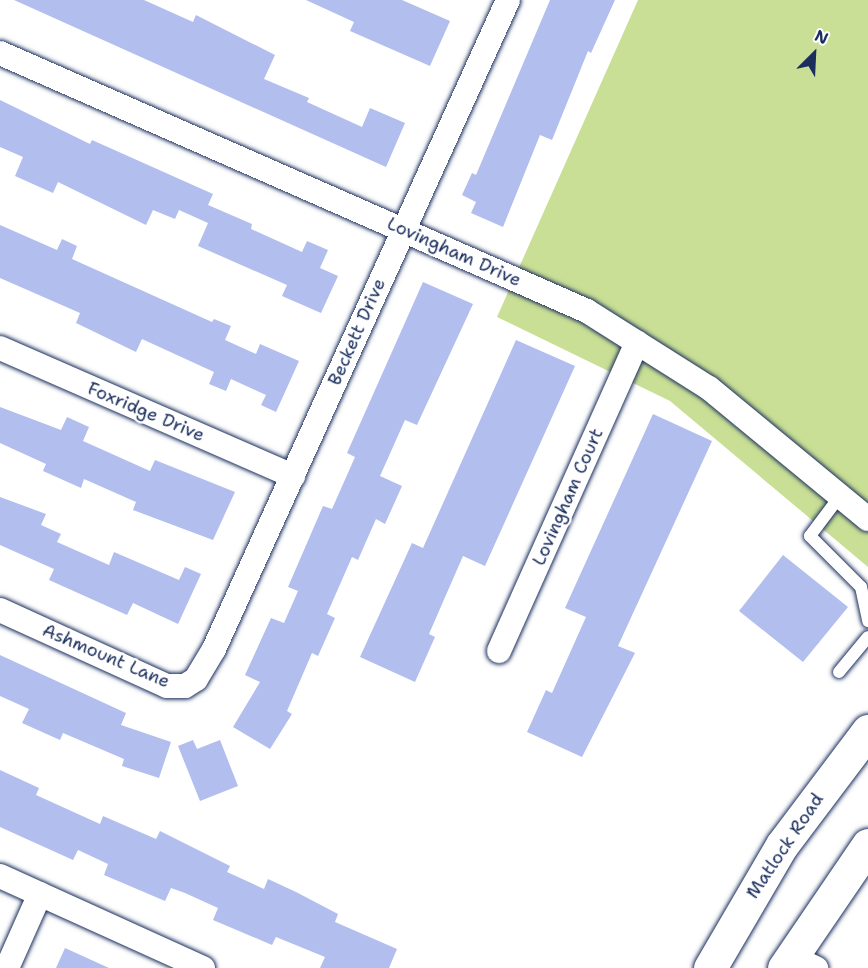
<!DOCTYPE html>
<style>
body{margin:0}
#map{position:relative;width:868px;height:968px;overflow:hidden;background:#fff;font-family:"Shantell Sans",sans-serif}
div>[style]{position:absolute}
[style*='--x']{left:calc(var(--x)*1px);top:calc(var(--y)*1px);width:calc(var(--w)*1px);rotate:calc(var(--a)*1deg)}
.green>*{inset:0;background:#c9df95}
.building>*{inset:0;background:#b1beee}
.roads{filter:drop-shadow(0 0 2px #1b2f5e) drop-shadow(0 0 2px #1b2f5e)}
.lane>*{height:12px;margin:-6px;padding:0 6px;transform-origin:6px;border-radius:6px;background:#fff}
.street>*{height:24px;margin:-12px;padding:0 12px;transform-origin:12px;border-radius:12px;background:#fff}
.secondary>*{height:33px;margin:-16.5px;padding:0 16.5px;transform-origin:16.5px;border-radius:16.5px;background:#fff}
span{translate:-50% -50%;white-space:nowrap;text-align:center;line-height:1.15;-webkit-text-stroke:5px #fff;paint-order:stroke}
.street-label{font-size:18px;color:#1b2f5e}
.north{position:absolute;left:784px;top:24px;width:60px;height:60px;-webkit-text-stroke:4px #fff;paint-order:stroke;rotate:24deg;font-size:16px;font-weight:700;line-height:24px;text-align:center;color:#1b2f5e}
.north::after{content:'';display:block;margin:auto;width:21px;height:27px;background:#1b2f5e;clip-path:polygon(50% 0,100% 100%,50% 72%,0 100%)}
</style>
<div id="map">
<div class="green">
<div style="clip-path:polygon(638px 0,868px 0,868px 567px,670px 401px,497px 317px)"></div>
</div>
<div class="building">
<div style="clip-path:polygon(14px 0,144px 0,193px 22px,196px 15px,275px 55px,264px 79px,309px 98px,307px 102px,362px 127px,370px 108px,405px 123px,386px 167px)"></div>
<div style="clip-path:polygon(306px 0,402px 0,450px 21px,430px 66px,350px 31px,354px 22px)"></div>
<div style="clip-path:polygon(550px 0,615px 0,591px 53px,588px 51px,552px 140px,540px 135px,503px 227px,471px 213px,476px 202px,462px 195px,472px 173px,476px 175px)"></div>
<div style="clip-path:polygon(0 100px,90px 144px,92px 140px,213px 194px,208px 205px,252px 224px,251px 229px,302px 252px,307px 241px,328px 250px,320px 268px,338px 276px,321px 313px,282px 296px,287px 285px,198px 246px,208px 223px,179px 210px,175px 219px,153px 210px,146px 225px,58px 182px,53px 193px,15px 176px,23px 157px,0 147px)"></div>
<div style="clip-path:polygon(0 225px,57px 250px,62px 239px,77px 246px,72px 259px,212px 322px,214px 319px,231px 326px,225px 340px,256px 354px,260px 344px,299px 361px,276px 412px,261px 405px,266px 395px,231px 379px,226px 391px,209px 384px,214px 372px,142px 339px,136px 352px,76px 323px,80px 313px,0 278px)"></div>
<div style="clip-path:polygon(423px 282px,473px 304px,417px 425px,405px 420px,380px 476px,402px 486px,385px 524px,376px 519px,358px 560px,352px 557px,327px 614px,335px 618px,318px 656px,312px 653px,287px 711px,292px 714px,270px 749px,233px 727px,260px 682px,245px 675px,271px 618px,284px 623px,298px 591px,288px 587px,323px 506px,332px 509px,355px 457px,347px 453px)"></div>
<div style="clip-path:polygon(516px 340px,575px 366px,485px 566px,463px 556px,429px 634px,435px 637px,415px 682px,360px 657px,412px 543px,423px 548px)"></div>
<div style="clip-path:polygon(0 407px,61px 430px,67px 417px,89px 427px,83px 441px,150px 471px,155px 460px,235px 492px,213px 540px,133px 510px,136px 502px,84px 479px,81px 488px,43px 471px,46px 464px,0 443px)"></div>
<div style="clip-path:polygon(653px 414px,712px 441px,618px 646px,635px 653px,582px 757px,527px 732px,546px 690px,552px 693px,586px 617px,565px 608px)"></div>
<div style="clip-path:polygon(0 497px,46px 514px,41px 525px,61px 534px,57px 542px,109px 565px,114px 552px,179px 580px,185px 567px,201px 574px,178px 624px,133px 603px,127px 615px,49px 580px,54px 569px,0 545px)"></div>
<div style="clip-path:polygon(783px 555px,848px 607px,803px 662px,739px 611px)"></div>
<div style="clip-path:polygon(0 655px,126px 713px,121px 725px,171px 742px,159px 778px,122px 766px,124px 759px,63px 733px,60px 740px,22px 723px,29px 709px,0 696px)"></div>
<div style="clip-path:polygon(193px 740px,197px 749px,220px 740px,238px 786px,200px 801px,178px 746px)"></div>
<div style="clip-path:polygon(0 770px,39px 788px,36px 795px,100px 824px,103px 816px,156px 839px,160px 831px,230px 866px,227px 872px,264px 889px,268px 879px,296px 892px,338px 914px,335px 922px,397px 949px,389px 968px,320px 968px,325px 957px,276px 937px,272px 945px,213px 920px,218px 908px,185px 893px,171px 888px,165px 901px,104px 875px,108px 864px,78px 850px,73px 860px,0 827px)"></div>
<div style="clip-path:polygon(65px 948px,109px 968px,56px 968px)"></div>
</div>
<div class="roads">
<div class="lane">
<div style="--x:840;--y:496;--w:50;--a:126.9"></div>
<div style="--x:810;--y:536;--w:72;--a:45"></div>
<div style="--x:861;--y:587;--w:35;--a:78"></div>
<div style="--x:839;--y:672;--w:45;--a:-50.4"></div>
</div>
<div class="street">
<div style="--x:0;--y:53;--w:641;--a:23.73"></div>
<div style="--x:587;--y:311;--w:144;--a:32.3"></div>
<div style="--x:709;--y:388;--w:206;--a:39.5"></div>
<div style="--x:0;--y:348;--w:320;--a:23.6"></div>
<div style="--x:0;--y:610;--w:183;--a:24.5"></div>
<div style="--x:167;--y:686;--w:18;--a:0"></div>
<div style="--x:185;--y:686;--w:13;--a:-32"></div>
<div style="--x:196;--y:679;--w:35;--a:-59"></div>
<div style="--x:214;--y:649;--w:712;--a:-65.63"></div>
<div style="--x:499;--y:651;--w:338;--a:-65.9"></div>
<div style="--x:0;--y:876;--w:223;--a:24.4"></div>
<div style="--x:790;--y:956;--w:29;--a:25"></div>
<div style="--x:7;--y:968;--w:81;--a:-66"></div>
</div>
<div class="secondary">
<div style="--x:710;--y:968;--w:143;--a:-59.7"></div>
<div style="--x:782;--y:845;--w:143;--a:-53"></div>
<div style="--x:784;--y:968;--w:149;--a:-55.7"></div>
</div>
</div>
<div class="street-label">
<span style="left:454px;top:252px;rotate:24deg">Lovingham Drive</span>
<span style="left:357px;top:332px;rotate:-66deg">Beckett Drive</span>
<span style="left:146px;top:412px;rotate:23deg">Foxridge Drive</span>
<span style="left:568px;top:497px;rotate:-66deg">Lovingham Court</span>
<span style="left:106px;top:656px;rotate:23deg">Ashmount Lane</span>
<span style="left:785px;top:846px;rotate:-56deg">Matlock Road</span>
</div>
<div class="north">N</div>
</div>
